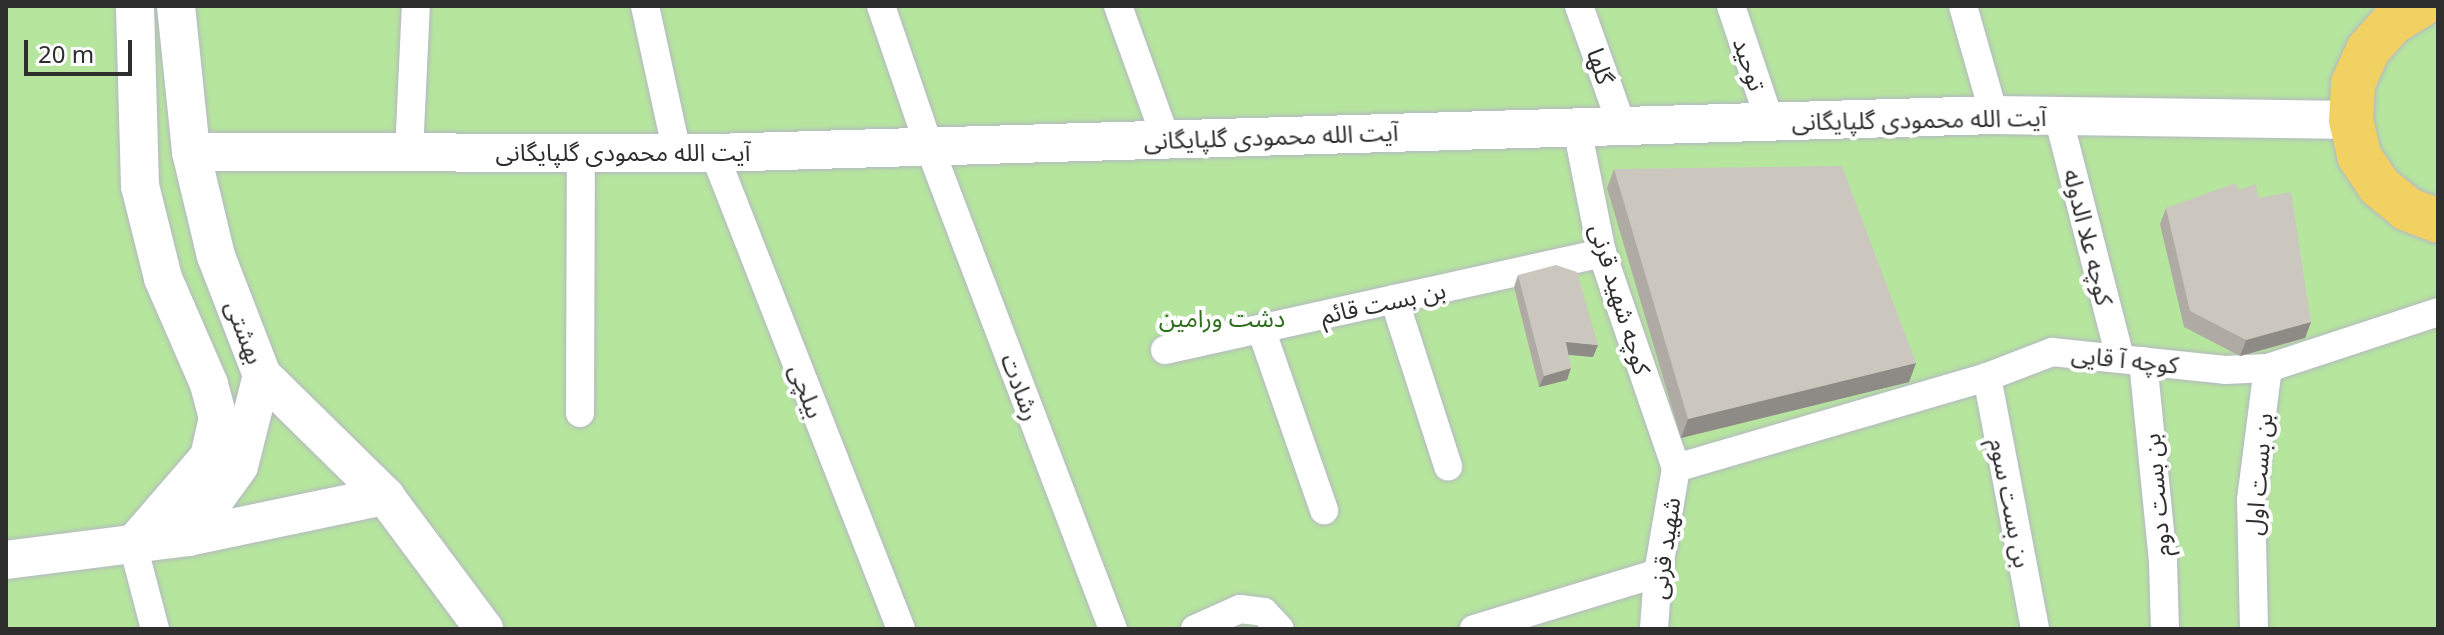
<!DOCTYPE html>
<meta charset="utf-8">
<style>
body{margin:0}
#map{position:relative;width:2444px;height:635px;overflow:hidden;background:#efe9e1;font-family:"Noto Sans","Noto Sans Arabic",sans-serif}
div>[style]{position:absolute}
[style*='--x']{left:calc(var(--x)*1px);top:calc(var(--y)*1px);width:calc(var(--w)*1px);rotate:calc(var(--a)*1deg)}
.green>*{inset:0;background:#b6e59e}
.roads{filter:drop-shadow(0 0 2px #b4b7c1) drop-shadow(0 0 2px #b4b7c1)}
.street>*{height:28px;margin:-14px;padding:0 14px;transform-origin:14px;border-radius:14px;background:#fff}
.secondary>*{height:38px;margin:-19px;padding:0 19px;transform-origin:19px;border-radius:19px;background:#fff}
.primary>*{height:44px;margin:-22px;padding:0 22px;transform-origin:22px;border-radius:22px;background:#f2d163}
.wall>*{inset:0;background:#afaba4}
.shaded-wall>*{inset:0;background:#8e8b86}
.building>*{inset:0;background:#cbc7bf}
span{translate:-50% -50%;white-space:nowrap;text-align:center;line-height:1.15;-webkit-text-stroke:8px #fff;paint-order:stroke}
.street-label{font-size:24px;color:#2e2e2e}
.park-label{font-size:24px;color:#2c6e1b}
.frame{position:absolute;inset:0;border:8px solid #2e2e2e;pointer-events:none}
.scale{position:absolute;left:24px;top:40px;width:108px;height:36px;box-sizing:border-box;border:4px solid #2e2e2e;border-top:0;padding-left:10px;font-size:24px;line-height:28px;white-space:nowrap;color:#2e2e2e;-webkit-text-stroke:6px #fff;paint-order:stroke}
</style>
<div id="map">
<div class="green">
<div style="clip-path:polygon(6px 6px,2438px 6px,2438px 629px,6px 629px)"></div>
</div>
<div class="roads">
<div class="street">
<div style="--x:645;--y:6;--w:150;--a:77.7"></div>
<div style="--x:881;--y:6;--w:148;--a:71.1"></div>
<div style="--x:929;--y:146;--w:517;--a:69.15"></div>
<div style="--x:1118;--y:6;--w:141;--a:70.2"></div>
<div style="--x:1579;--y:6;--w:127;--a:70.3"></div>
<div style="--x:1731;--y:6;--w:122;--a:71.4"></div>
<div style="--x:1963;--y:6;--w:113;--a:74.1"></div>
<div style="--x:2058;--y:116;--w:250;--a:75.6"></div>
<div style="--x:1577;--y:128;--w:127;--a:78.7"></div>
<div style="--x:1602;--y:253;--w:227;--a:71"></div>
<div style="--x:1676;--y:468;--w:107;--a:99.7"></div>
<div style="--x:1658;--y:573;--w:56;--a:94.1"></div>
<div style="--x:409;--y:152;--w:146;--a:-87.3"></div>
<div style="--x:714;--y:153;--w:511;--a:68.55"></div>
<div style="--x:1394;--y:299;--w:176;--a:72.1"></div>
<div style="--x:1261;--y:329;--w:192;--a:70.8"></div>
<div style="--x:1165;--y:350;--w:448;--a:-12.5"></div>
<div style="--x:2143;--y:361;--w:202;--a:84.3"></div>
<div style="--x:2163;--y:562;--w:67;--a:88.3"></div>
<div style="--x:1987;--y:377;--w:257;--a:79.2"></div>
<div style="--x:580;--y:413;--w:261;--a:-89.8"></div>
<div style="--x:1676;--y:468;--w:324;--a:-16.3"></div>
<div style="--x:1987;--y:377;--w:70;--a:-21"></div>
<div style="--x:2052;--y:352;--w:174;--a:5.9"></div>
<div style="--x:2225;--y:370;--w:43;--a:-2.7"></div>
<div style="--x:2268;--y:368;--w:179;--a:-18.2"></div>
<div style="--x:133;--y:545;--w:87;--a:75.3"></div>
<div style="--x:1195;--y:629;--w:49;--a:-24"></div>
<div style="--x:1240;--y:609;--w:24;--a:7"></div>
<div style="--x:1264;--y:612;--w:23;--a:47"></div>
<div style="--x:1474;--y:629;--w:192;--a:-16.9"></div>
<div style="--x:2254;--y:629;--w:129;--a:-91.3"></div>
<div style="--x:2251;--y:500;--w:133;--a:-82.7"></div>
</div>
<div class="secondary">
<div style="--x:176;--y:6;--w:147;--a:84.1"></div>
<div style="--x:191;--y:152;--w:107;--a:76.5"></div>
<div style="--x:216;--y:256;--w:128;--a:68.9"></div>
<div style="--x:262;--y:375;--w:173;--a:44.5"></div>
<div style="--x:385;--y:496;--w:166;--a:53.3"></div>
<div style="--x:191;--y:152;--w:523;--a:0.11"></div>
<div style="--x:714;--y:153;--w:1281;--a:-1.7"></div>
<div style="--x:1994;--y:115;--w:357;--a:0.8"></div>
<div style="--x:188;--y:537;--w:87;--a:-54.3"></div>
<div style="--x:239;--y:466;--w:94;--a:-75.8"></div>
<div style="--x:133;--y:545;--w:116;--a:-49.2"></div>
<div style="--x:209;--y:457;--w:40;--a:-77"></div>
<div style="--x:218;--y:418;--w:35;--a:-105"></div>
<div style="--x:209;--y:384;--w:116;--a:-113.5"></div>
<div style="--x:163;--y:278;--w:95;--a:-104"></div>
<div style="--x:140;--y:186;--w:180;--a:-91.6"></div>
<div style="--x:6;--y:560;--w:183;--a:-7.2"></div>
<div style="--x:188;--y:537;--w:201;--a:-11.8"></div>
</div>
<div class="primary">
<div style="--x:2420;--y:6;--w:33;--a:149"></div>
<div style="--x:2392;--y:23;--w:36;--a:132"></div>
<div style="--x:2368;--y:50;--w:37;--a:114"></div>
<div style="--x:2353;--y:84;--w:36;--a:93"></div>
<div style="--x:2351;--y:120;--w:37;--a:77"></div>
<div style="--x:2359;--y:156;--w:36;--a:56"></div>
<div style="--x:2379;--y:186;--w:36;--a:39"></div>
<div style="--x:2407;--y:209;--w:33;--a:21"></div>
</div>
</div>
<div class="wall">
<div style="clip-path:polygon(1614px 169px,1916px 363px,1909px 382px,1681px 438px,1607px 188px)"></div>
<div style="clip-path:polygon(2238px 190px,2258px 198px,2311px 322px,2305px 338px,2240px 356px,2184px 327px,2160px 224px,2166px 208px)"></div>
<div style="clip-path:polygon(1518px 275px,1593px 357px,1569px 355px,1567px 380px,1539px 387px,1514px 287px)"></div>
</div>
<div class="shaded-wall">
<div style="clip-path:polygon(2311px 322px,2305px 338px,2240px 356px,2246px 340px)"></div>
<div style="clip-path:polygon(1566px 342px,1598px 345px,1593px 357px,1562px 354px)"></div>
<div style="clip-path:polygon(1916px 363px,1909px 382px,1681px 438px,1688px 419px)"></div>
<div style="clip-path:polygon(1571px 368px,1567px 380px,1539px 387px,1544px 376px)"></div>
</div>
<div class="building">
<div style="clip-path:polygon(1842px 166px,1916px 363px,1688px 419px,1614px 169px)"></div>
<div style="clip-path:polygon(2236px 183px,2238px 190px,2256px 184px,2258px 198px,2291px 192px,2311px 322px,2246px 340px,2190px 311px,2166px 208px)"></div>
<div style="clip-path:polygon(1556px 265px,1577px 272px,1598px 345px,1566px 342px,1571px 368px,1544px 376px,1518px 275px)"></div>
</div>
<div class="street-label">
<span style="left:1750px;top:64px;rotate:71deg">توحید</span>
<span style="left:1601px;top:66px;rotate:71deg">گلها</span>
<span style="left:1919px;top:119px;rotate:-1deg">آیت الله محمودی گلپایگانی</span>
<span style="left:1271px;top:136px;rotate:-2deg">آیت الله محمودی گلپایگانی</span>
<span style="left:623px;top:152px">آیت الله محمودی گلپایگانی</span>
<span style="left:2089px;top:237px;rotate:76deg">کوچه علا الدوله</span>
<span style="left:1621px;top:299px;rotate:73deg">کوچه شهید قرنی</span>
<span style="left:1383px;top:302px;rotate:-12deg">بن بست قائم</span>
<span style="left:245px;top:332px;rotate:69deg">بهشتی</span>
<span style="left:2125px;top:359px;rotate:6deg">کوچه آ قایی</span>
<span style="left:1021px;top:387px;rotate:69deg">رشادت</span>
<span style="left:807px;top:391px;rotate:69deg">بیلچی</span>
<span style="left:2258px;top:474px;rotate:-85deg">بن بست اول</span>
<span style="left:2156px;top:495px;rotate:-95deg">بن بست دوم</span>
<span style="left:2011px;top:503px;rotate:79deg">بن بست سوم</span>
<span style="left:1664px;top:548px;rotate:-82deg">شهید قرنی</span>
</div>
<div class="park-label">
<span style="left:1222px;top:318px">دشت ورامین</span>
</div>
<div class="frame"></div>
<div class="scale">20 m</div>
</div>
